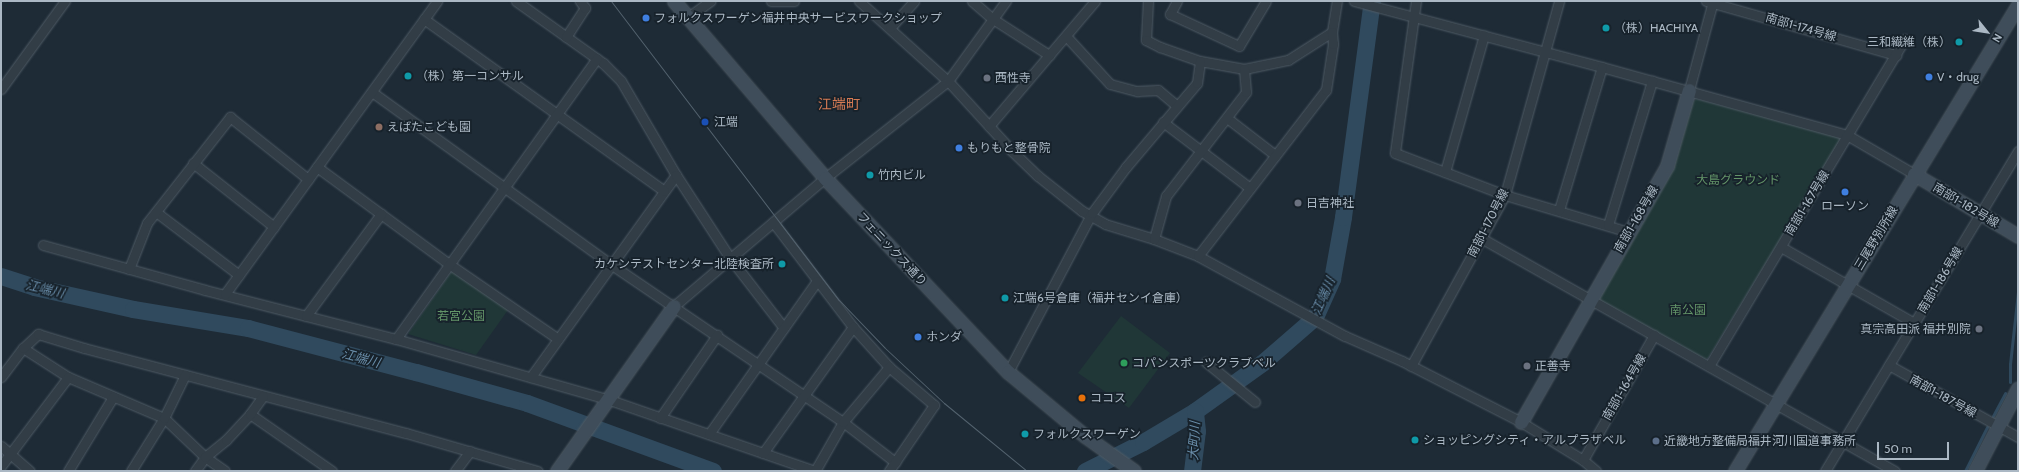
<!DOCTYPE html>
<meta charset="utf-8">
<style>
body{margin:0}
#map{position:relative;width:2019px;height:472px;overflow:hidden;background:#1e2b36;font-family:Cabin,"Noto Sans JP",sans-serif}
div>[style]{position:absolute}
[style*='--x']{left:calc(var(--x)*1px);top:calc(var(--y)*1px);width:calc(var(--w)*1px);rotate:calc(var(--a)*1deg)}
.green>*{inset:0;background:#203737}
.stream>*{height:3px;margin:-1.5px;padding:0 1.5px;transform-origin:1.5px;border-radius:1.5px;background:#304a5e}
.river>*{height:17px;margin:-8.5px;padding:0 8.5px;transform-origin:8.5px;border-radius:8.5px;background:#304a5e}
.roads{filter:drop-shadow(0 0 1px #4f5b65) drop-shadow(0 0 1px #4f5b65)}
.street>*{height:9px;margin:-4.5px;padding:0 4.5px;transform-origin:4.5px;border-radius:4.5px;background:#323d46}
.secondary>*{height:13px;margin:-6.5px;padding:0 6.5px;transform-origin:6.5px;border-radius:6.5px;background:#3f4d5a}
.tram>*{height:1px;margin:-0.5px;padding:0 0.5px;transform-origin:0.5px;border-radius:0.5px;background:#53626e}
.dots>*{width:11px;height:11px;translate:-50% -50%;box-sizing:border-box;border:2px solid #17222b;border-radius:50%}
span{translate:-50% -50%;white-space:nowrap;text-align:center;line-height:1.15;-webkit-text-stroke:3.5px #17222b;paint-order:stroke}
.poi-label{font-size:12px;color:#abb8c4}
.left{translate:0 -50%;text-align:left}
.right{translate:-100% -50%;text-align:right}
.street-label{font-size:12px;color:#abb8c4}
.park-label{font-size:12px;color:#639468}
.water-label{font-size:13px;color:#6a8eaa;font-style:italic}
.quarter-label{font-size:14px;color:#d67b54}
.frame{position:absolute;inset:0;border:2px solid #abb8c4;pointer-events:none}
.north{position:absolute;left:1967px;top:12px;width:40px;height:40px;-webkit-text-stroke:3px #17222b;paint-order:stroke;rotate:120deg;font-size:11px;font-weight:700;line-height:16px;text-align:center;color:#abb8c4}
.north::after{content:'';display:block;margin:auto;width:14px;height:18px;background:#abb8c4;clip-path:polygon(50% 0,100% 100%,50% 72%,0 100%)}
.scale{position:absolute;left:1877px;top:442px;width:72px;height:18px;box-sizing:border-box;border:2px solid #abb8c4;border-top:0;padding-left:5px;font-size:12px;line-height:14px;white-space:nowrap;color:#abb8c4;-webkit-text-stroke:3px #17222b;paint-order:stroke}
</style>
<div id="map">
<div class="green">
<div style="clip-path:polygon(1697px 99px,1839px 137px,1840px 141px,1708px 358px,1704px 359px,1599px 300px,1598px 297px,1693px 101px)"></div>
<div style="clip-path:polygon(452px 271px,508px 310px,476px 355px,408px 334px)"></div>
<div style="clip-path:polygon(1121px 316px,1170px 353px,1129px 408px,1078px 373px)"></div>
</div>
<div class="stream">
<div style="--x:2010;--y:382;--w:18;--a:-90"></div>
<div style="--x:2010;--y:364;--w:73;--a:-83.7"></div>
<div style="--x:1993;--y:416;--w:26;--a:-62"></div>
<div style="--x:1965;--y:471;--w:49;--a:-63.4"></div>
</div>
<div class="river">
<div style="--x:1;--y:276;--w:35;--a:18"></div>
<div style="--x:34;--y:287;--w:101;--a:12.5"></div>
<div style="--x:133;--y:309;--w:117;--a:9.4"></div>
<div style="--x:248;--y:328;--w:174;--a:14.7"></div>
<div style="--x:416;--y:372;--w:115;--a:15.6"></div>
<div style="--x:527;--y:403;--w:198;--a:20.1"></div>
<div style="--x:1085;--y:471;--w:65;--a:-26.6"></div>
<div style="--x:1143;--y:442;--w:61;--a:-30.8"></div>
<div style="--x:1195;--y:411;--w:82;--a:-35.6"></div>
<div style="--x:1262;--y:363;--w:70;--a:-41"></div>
<div style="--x:1315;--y:317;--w:42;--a:-65.9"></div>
<div style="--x:1332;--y:279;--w:63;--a:-79.9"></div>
<div style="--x:1343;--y:217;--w:218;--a:-82.4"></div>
<div style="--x:1192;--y:471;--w:40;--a:-82.9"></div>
<div style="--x:1197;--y:431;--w:20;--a:-96"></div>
</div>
<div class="roads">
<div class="street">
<div style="--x:516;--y:1;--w:107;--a:35.5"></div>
<div style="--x:603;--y:63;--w:25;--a:45"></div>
<div style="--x:621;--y:81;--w:109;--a:59.7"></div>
<div style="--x:676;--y:175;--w:249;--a:125.7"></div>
<div style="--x:771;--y:1;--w:23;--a:0"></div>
<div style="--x:859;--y:1;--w:120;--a:42"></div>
<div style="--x:948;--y:81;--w:95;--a:47.6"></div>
<div style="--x:1012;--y:151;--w:36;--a:44"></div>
<div style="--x:1038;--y:176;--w:56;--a:38.5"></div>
<div style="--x:1082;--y:211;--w:26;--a:29"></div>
<div style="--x:1105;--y:224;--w:51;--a:17"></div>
<div style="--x:1154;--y:239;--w:47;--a:21.1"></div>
<div style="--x:1198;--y:256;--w:167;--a:28.6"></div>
<div style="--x:1345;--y:336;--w:62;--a:23.7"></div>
<div style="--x:1402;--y:361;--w:134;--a:27.1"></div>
<div style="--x:1521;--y:422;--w:73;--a:31.5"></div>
<div style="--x:1583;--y:460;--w:17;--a:40"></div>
<div style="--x:972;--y:1;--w:28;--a:41"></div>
<div style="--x:993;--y:19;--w:67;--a:32.7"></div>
<div style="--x:1148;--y:1;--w:39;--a:93"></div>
<div style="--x:1146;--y:40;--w:16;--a:27"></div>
<div style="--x:1160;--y:47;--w:42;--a:19.3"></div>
<div style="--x:1200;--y:61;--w:45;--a:10.3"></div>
<div style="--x:1244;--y:69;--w:45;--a:-11.6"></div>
<div style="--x:1288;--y:60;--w:52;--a:-32.5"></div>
<div style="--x:1332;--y:32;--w:31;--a:-81"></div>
<div style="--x:1177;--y:1;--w:15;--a:118"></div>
<div style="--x:1170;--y:14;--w:76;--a:24.9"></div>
<div style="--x:1239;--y:46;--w:52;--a:-59"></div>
<div style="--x:1354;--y:1;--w:257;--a:14.9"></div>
<div style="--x:1602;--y:67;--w:254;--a:15.5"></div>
<div style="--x:1847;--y:135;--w:78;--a:30.2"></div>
<div style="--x:1416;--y:1;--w:153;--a:97.9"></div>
<div style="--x:1395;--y:153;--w:118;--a:20.9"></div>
<div style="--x:1505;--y:195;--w:128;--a:16.7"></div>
<div style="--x:1706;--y:1;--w:198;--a:15.9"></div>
<div style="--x:687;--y:18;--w:29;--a:-36"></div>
<div style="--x:424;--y:19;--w:295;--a:35.6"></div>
<div style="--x:890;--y:28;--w:36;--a:-48"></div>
<div style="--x:1066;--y:36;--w:65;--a:47.5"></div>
<div style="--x:1110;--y:84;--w:28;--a:15"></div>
<div style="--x:1137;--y:91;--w:21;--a:-3"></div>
<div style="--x:1158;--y:90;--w:25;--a:40"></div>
<div style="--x:566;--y:37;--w:35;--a:-57"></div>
<div style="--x:585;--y:8;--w:9;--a:-126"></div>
<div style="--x:1;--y:89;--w:109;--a:-54"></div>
<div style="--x:1689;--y:90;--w:92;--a:-74.9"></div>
<div style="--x:372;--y:92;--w:296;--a:35.8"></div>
<div style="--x:612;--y:265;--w:279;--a:34.2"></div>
<div style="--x:843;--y:422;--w:66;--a:37.6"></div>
<div style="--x:1227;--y:118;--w:61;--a:37.6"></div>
<div style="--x:1163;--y:122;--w:109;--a:37.2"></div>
<div style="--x:989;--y:126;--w:164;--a:-49.7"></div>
<div style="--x:193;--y:163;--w:103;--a:38.3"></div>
<div style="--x:317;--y:167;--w:164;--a:36.3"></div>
<div style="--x:449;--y:264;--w:132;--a:34.5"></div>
<div style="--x:1445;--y:172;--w:142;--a:-74.1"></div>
<div style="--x:676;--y:175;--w:99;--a:57"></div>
<div style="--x:730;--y:258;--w:88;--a:52.4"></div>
<div style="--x:1559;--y:210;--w:149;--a:-73.3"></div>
<div style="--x:156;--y:212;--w:104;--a:37.2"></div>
<div style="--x:773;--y:222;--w:132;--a:52.7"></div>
<div style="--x:853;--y:327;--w:54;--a:48"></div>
<div style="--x:889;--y:367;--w:59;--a:40.2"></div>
<div style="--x:934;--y:405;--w:80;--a:124.3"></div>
<div style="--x:1608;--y:225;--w:151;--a:-73"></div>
<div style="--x:1481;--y:238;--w:475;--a:29.4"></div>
<div style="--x:1154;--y:239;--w:45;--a:-74.4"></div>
<div style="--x:1166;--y:196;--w:131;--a:-52.4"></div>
<div style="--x:1246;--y:92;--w:23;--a:-95"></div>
<div style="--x:43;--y:245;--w:168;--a:15.5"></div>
<div style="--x:205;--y:290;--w:197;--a:14.4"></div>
<div style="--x:396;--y:339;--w:219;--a:15.9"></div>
<div style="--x:607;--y:399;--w:220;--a:19.1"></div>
<div style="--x:1781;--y:247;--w:153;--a:29.7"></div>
<div style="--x:1198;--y:256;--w:210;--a:-52.4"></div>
<div style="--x:1326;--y:90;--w:47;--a:-81.3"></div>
<div style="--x:1333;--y:44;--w:12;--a:-95"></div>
<div style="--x:129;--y:269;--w:49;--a:-68.6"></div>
<div style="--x:147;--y:223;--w:135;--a:-51.9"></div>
<div style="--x:230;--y:117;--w:100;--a:38.5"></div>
<div style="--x:225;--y:294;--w:362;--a:-54.1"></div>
<div style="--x:674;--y:306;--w:198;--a:-40.3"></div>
<div style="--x:825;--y:178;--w:157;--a:-38.3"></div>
<div style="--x:948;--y:81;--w:99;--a:-54.1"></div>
<div style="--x:306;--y:316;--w:127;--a:-53.7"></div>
<div style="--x:396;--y:339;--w:345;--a:-54.4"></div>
<div style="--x:23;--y:348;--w:54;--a:32.8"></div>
<div style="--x:68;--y:377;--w:104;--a:23.1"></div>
<div style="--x:164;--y:418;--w:57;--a:43.6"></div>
<div style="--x:205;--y:457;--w:24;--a:35"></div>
<div style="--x:1206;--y:362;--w:63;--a:39.2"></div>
<div style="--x:1889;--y:365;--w:148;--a:29.2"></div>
<div style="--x:1411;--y:366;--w:195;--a:-61.2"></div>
<div style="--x:1505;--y:195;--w:201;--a:-74.4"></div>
<div style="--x:1709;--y:366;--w:381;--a:-59.1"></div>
<div style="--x:1008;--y:372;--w:180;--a:-62.2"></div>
<div style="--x:1092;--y:213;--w:57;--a:-53.5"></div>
<div style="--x:1126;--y:167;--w:110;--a:-49.8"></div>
<div style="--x:1197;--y:83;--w:22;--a:-82"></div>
<div style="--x:1;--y:377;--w:36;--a:-53"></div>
<div style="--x:23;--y:348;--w:21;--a:-43"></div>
<div style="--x:38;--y:334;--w:48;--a:16.9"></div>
<div style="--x:84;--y:348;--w:333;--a:14.8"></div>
<div style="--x:406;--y:433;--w:137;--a:16.1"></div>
<div style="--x:250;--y:414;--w:100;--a:34.8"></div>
<div style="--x:660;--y:418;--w:101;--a:-55.5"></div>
<div style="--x:709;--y:434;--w:187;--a:-54.8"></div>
<div style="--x:1;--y:446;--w:38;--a:41"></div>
<div style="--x:763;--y:453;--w:155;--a:-54.5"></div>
<div style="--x:1583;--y:460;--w:144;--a:-60.4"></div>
<div style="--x:1;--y:466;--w:111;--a:-53"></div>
<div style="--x:68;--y:471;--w:87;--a:-58.7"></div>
<div style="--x:131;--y:471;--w:62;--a:-58.1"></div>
<div style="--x:164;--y:418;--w:48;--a:-64"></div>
<div style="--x:195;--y:471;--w:17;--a:-54"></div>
<div style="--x:205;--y:457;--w:27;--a:-39"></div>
<div style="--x:226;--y:440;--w:35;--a:-47"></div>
<div style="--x:250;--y:414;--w:22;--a:-54"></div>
<div style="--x:455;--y:471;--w:25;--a:-53"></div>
<div style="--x:815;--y:471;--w:56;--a:-60.3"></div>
<div style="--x:843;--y:422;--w:72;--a:-50.1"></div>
<div style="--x:1825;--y:471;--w:374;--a:-58.9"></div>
</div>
<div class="secondary">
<div style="--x:674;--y:1;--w:233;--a:49.5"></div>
<div style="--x:825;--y:178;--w:267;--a:46.7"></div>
<div style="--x:1008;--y:372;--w:100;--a:39.7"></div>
<div style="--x:1085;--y:436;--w:60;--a:35.5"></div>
<div style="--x:1914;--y:174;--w:121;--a:30.8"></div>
<div style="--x:1521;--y:422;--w:295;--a:-60.3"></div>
<div style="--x:1667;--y:166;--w:79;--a:-73.9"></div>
<div style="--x:557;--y:471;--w:202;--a:-54.7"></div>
<div style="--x:1735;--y:471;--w:545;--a:-58.73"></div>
<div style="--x:1975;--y:471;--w:93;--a:-62.6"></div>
</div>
</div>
<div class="tram">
<div style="--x:611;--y:1;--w:376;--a:52.7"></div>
<div style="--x:839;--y:300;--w:66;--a:46.2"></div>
<div style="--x:885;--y:348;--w:81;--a:43"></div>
<div style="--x:944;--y:403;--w:107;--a:39.3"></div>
</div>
<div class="dots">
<div style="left:646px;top:18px;background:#3f7fe0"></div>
<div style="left:1606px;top:28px;background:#0f9aa8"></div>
<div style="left:1959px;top:42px;background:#0f9aa8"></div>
<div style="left:408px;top:76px;background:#0f9aa8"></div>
<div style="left:1929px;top:77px;background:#3f7fe0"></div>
<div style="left:987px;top:78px;background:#6b7280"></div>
<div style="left:705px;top:122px;background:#1a4fb4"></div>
<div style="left:379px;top:127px;background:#8d6e63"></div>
<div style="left:959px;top:148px;background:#3f7fe0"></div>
<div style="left:870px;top:175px;background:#0f9aa8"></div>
<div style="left:1845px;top:192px;background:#3f7fe0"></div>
<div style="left:1298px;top:203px;background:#6b7280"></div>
<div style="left:782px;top:264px;background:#0f9aa8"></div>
<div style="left:1005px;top:298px;background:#0f9aa8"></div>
<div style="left:1979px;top:329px;background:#6b7280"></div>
<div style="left:918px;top:337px;background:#3f7fe0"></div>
<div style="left:1124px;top:363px;background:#2e9e5b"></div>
<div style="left:1527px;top:366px;background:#6b7280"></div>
<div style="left:1082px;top:398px;background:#e8710a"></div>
<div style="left:1025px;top:434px;background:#0f9aa8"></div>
<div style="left:1415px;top:440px;background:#0f9aa8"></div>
<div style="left:1656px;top:441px;background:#5c6f8a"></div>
</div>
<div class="poi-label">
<span class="left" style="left:654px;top:18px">フォルクスワーゲン福井中央サービスワークショップ</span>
<span class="left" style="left:1614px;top:28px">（株）HACHIYA</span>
<span class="right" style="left:1951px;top:42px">三和繊維（株）</span>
<span class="left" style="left:416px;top:76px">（株）第一コンサル</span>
<span class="left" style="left:1937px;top:77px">V・drug</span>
<span class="left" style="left:995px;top:78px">西性寺</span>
<span class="left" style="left:714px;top:122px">江端</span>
<span class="left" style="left:387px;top:127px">えばたこども園</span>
<span class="left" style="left:967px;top:148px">もりもと整骨院</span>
<span class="left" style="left:878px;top:175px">竹内ビル</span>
<span class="left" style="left:1306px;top:203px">日吉神社</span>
<span style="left:1845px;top:206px">ローソン</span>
<span class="right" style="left:774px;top:264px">カケンテストセンター北陸検査所</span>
<span class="left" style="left:1013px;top:298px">江端6号倉庫（福井センイ倉庫）</span>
<span class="right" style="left:1971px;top:329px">真宗高田派 福井別院</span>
<span class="left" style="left:926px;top:337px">ホンダ</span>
<span class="left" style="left:1132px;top:363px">コパンスポーツクラブベル</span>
<span class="left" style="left:1535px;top:366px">正善寺</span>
<span class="left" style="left:1090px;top:398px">ココス</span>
<span class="left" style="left:1033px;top:434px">フォルクスワーゲン</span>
<span class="left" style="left:1423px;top:440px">ショッピングシティ・アルプラザベル</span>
<span class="left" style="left:1664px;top:441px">近畿地方整備局福井河川国道事務所</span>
</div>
<div class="street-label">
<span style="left:1801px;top:27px;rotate:16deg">南部1-174号線</span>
<span style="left:1807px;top:203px;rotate:-59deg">南部1-167号線</span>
<span style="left:1966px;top:205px;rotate:31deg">南部1-182号線</span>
<span style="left:1636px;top:219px;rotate:-60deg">南部1-168号線</span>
<span style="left:1488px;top:223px;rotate:-63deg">南部1-170号線</span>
<span style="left:1876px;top:238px;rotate:-59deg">三尾野別所線</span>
<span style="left:892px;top:249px;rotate:47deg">フェニックス通り</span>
<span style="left:1940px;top:280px;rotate:-59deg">南部1-186号線</span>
<span style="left:1624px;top:387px;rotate:-60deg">南部1-164号線</span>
<span style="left:1943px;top:396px;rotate:29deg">南部1-187号線</span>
</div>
<div class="park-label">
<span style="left:1738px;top:180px">大島グラウンド</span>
<span style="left:1688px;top:310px">南公園</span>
<span style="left:461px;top:316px">若宮公園</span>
</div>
<div class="water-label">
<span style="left:45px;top:289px;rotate:14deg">江端川</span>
<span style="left:1323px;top:296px;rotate:-66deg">江端川</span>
<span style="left:361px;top:358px;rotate:15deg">江端川</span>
<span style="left:1194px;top:441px;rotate:-87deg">大町川</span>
</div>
<div class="quarter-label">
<span style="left:839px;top:104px">江端町</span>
</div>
<div class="frame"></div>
<div class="north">N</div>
<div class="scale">50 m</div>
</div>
